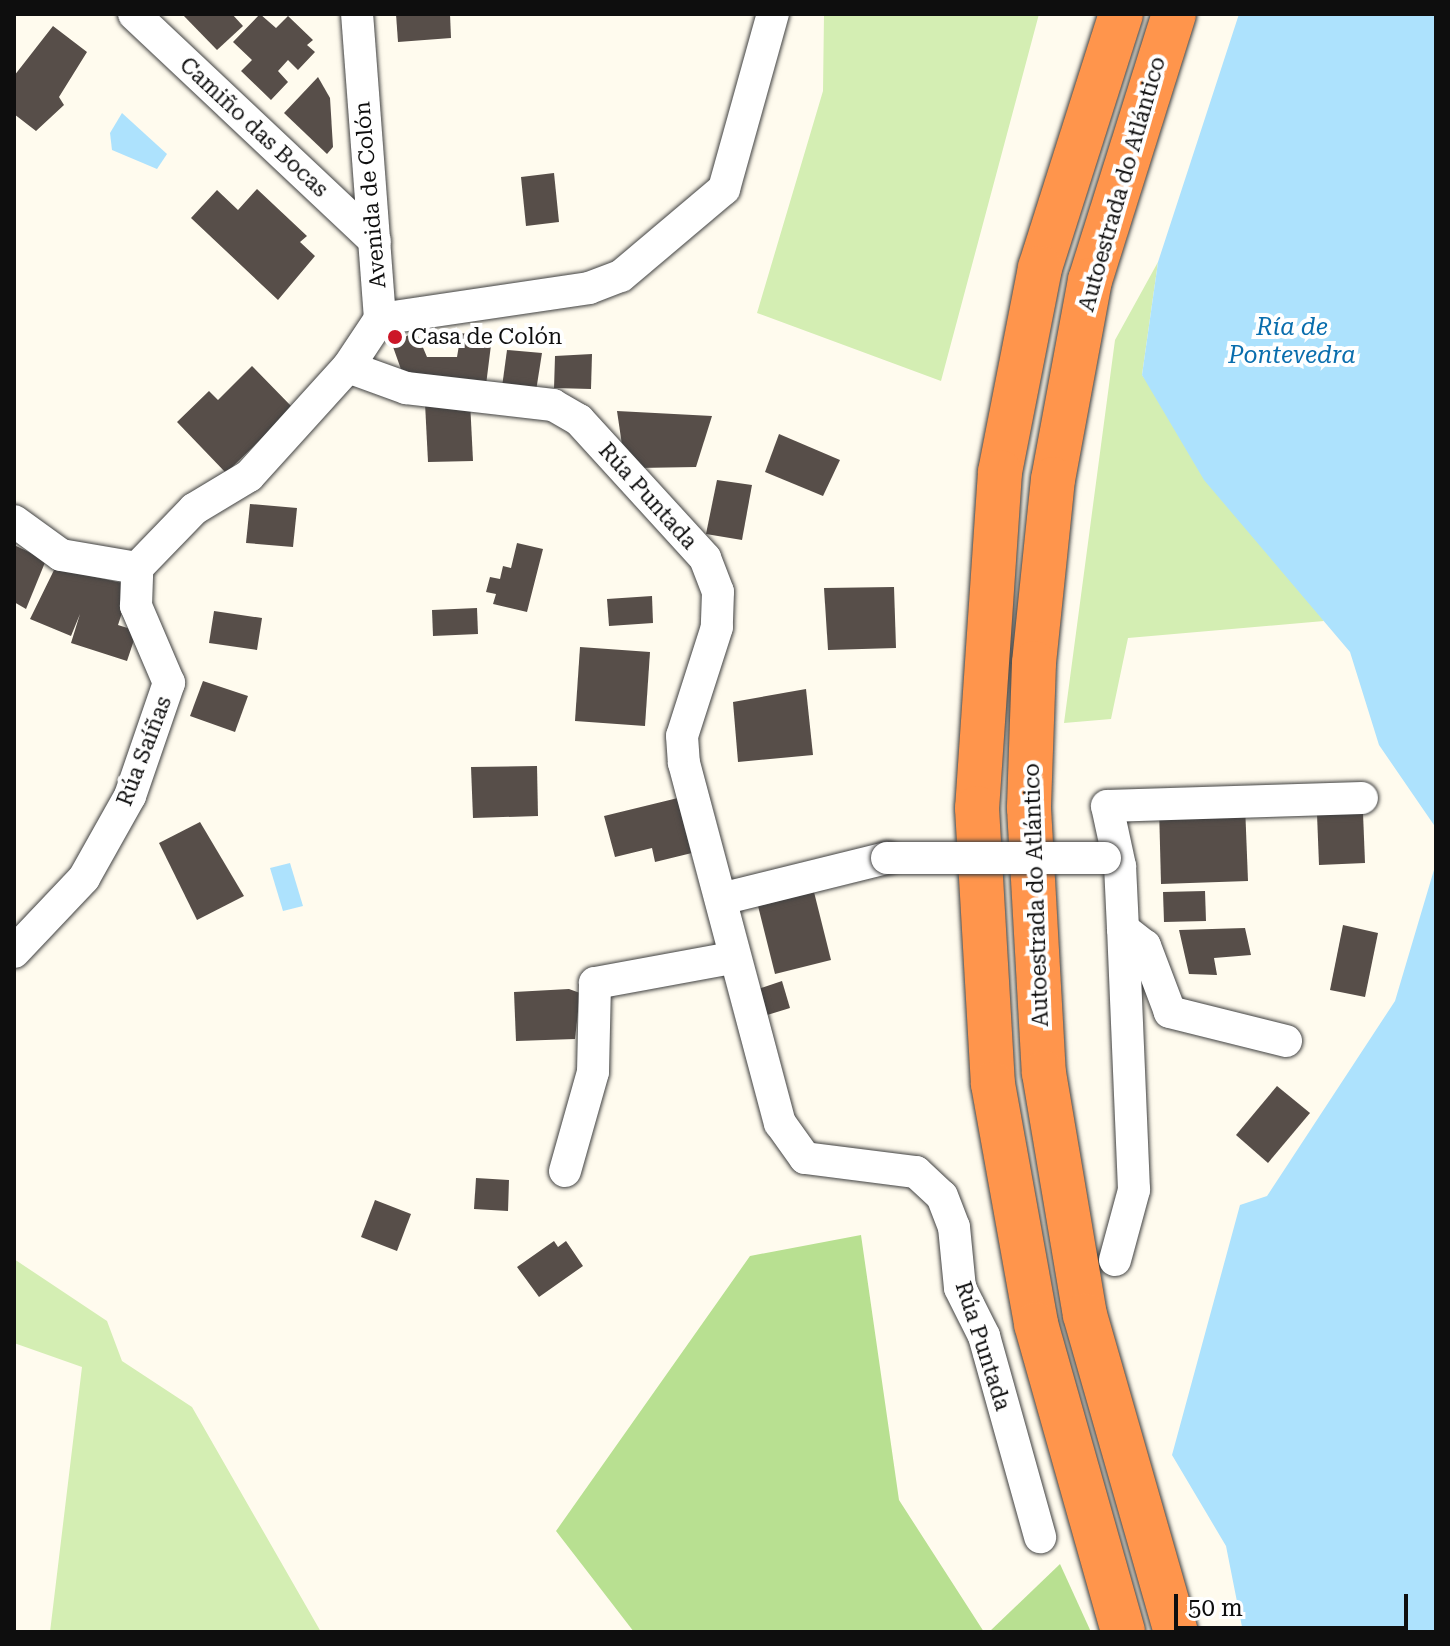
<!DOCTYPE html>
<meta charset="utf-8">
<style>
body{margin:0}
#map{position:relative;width:1450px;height:1646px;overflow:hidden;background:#fffbee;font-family:"Roboto Serif",serif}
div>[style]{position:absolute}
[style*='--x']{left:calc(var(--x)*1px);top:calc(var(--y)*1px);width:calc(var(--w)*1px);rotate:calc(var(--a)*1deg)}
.green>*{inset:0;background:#d4eeb3}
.forest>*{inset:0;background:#b8e091}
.water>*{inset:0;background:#ade2fd}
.building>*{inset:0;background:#574e49}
.roads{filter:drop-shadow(0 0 2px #414141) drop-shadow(0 0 2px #414141)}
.minor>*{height:32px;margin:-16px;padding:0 16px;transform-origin:16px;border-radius:16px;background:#fff}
.highway>*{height:44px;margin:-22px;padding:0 22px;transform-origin:22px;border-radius:22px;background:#ff954c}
.bridges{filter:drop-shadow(0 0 2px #414141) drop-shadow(0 0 2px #414141)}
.minor-bridge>*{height:32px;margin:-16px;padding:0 16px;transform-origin:16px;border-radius:16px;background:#fff}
.dots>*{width:22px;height:22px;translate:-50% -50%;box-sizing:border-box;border:4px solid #fff;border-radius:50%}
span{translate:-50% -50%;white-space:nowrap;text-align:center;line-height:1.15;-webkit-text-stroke:8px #fff;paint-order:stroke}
.street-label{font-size:22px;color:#0e0e0e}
.poi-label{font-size:22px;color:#0e0e0e}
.left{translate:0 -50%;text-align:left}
.water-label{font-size:24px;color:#096dad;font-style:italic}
.frame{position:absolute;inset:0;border:16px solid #0e0e0e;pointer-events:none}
.scale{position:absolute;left:1174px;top:1594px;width:234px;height:36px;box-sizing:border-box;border:4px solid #0e0e0e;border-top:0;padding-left:10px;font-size:24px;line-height:28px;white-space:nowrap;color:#0e0e0e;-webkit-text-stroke:6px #fff;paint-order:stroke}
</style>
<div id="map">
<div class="green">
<div style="clip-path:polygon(824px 14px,1039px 14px,941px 381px,757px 313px,823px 91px)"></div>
<div style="clip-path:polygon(1158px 262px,1142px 375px,1324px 621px,1128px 638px,1111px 719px,1064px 723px,1115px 340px)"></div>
<div style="clip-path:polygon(14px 1259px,107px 1321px,122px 1361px,192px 1407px,321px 1632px,50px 1632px,82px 1367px,14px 1343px)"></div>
</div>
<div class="forest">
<div style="clip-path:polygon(861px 1235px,899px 1500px,984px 1632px,634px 1632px,556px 1531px,750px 1256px)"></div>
<div style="clip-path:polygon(1060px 1564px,1091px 1632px,989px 1632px)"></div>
</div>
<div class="water">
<div style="clip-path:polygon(1239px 14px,1436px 14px,1436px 828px,1379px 745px,1350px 652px,1204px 480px,1142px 375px,1158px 262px)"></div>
<div style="clip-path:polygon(122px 113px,167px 154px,157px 169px,112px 150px,110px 133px)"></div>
<div style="clip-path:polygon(290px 863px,303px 906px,283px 911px,270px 868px)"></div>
<div style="clip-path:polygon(1436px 863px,1436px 1632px,1243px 1632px,1226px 1546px,1172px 1455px,1240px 1205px,1267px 1196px,1395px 1001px)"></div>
</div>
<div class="building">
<div style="clip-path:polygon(182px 14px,232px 14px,243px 26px,217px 50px)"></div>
<div style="clip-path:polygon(260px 14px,276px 28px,288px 16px,313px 40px,307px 45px,315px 52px,298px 70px,288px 60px,278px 71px,288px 82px,271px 100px,241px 71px,252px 60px,233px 42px)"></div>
<div style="clip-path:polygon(396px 14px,450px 14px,451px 38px,398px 42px)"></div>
<div style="clip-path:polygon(53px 26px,87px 52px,59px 97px,64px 105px,36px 131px,14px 114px,14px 76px)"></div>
<div style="clip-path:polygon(318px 77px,330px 98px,333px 147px,327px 154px,284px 113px)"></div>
<div style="clip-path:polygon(554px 173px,559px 222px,526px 226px,521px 177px)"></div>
<div style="clip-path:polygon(257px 189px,307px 236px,300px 242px,315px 256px,278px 300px,191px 218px,217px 190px,238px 210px)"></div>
<div style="clip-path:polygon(416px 331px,427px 357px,457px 357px,461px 333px,492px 337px,486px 385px,403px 375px,392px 344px)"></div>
<div style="clip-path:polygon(507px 350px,542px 353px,536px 391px,502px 387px)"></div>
<div style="clip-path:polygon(592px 354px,591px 389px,554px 388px,555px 356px)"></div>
<div style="clip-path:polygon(252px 366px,293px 408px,226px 473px,177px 422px,209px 391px,218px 400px)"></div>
<div style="clip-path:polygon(470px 401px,473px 461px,428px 462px,425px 403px)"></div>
<div style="clip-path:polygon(617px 411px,712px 416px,696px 467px,638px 468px,622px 445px)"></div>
<div style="clip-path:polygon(779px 434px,840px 460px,823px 496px,765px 472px)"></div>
<div style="clip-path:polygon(717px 480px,752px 485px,742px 540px,706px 534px)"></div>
<div style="clip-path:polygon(250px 504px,297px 508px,293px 547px,246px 543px)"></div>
<div style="clip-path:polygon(517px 543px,543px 549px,527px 612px,493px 604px,496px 594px,486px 592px,490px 577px,500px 579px,503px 566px,511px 568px)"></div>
<div style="clip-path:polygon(14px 545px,46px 560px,26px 609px,14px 602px)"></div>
<div style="clip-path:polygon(55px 568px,131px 585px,118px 625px,137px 631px,127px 661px,71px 643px,80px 614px,71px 636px,30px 619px)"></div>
<div style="clip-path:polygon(894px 587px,896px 648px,828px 650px,824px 588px)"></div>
<div style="clip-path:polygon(652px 596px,653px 623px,609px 626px,607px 599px)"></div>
<div style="clip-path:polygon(477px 608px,478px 634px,433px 636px,432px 610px)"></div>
<div style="clip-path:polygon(214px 611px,262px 618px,257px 650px,209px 643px)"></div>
<div style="clip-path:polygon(580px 647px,650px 652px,645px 726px,575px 721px)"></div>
<div style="clip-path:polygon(203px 681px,248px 696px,235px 732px,190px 716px)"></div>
<div style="clip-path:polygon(806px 689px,813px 755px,738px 762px,733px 702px)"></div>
<div style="clip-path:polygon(537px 766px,538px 816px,473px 818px,471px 767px)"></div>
<div style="clip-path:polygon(682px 797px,696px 852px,655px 862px,652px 848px,615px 857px,604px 816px)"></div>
<div style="clip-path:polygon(1245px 805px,1248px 881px,1161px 884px,1159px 807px)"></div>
<div style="clip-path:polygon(1363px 813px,1365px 863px,1319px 865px,1317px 814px)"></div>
<div style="clip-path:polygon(200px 822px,244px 896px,197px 920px,159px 843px)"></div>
<div style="clip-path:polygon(1205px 891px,1206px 921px,1164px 922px,1163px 892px)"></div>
<div style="clip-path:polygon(814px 892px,831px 960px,775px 974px,758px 906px)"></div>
<div style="clip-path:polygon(1343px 925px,1378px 933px,1365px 997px,1330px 990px)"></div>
<div style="clip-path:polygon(1245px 928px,1251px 955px,1214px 958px,1217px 975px,1189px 974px,1179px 930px)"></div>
<div style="clip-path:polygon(782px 981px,790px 1008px,764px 1016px,755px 990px)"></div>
<div style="clip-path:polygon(569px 989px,580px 993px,575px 1039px,516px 1041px,514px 992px)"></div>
<div style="clip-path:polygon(1277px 1086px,1310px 1113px,1268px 1163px,1236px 1135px)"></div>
<div style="clip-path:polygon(476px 1178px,509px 1180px,508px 1211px,474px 1209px)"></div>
<div style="clip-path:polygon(375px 1200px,411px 1214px,397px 1251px,361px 1237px)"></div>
<div style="clip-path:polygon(554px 1241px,558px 1247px,566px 1241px,583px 1266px,539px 1297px,517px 1267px)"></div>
</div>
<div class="roads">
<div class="minor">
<div style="--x:134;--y:14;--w:331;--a:43.3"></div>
<div style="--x:380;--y:319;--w:211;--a:-8.4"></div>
<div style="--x:589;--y:288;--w:34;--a:-21"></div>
<div style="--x:621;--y:276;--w:135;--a:-40.2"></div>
<div style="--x:724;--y:189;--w:182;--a:-74.4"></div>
<div style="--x:348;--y:367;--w:62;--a:19.9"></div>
<div style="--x:406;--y:388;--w:148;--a:6.6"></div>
<div style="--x:553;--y:405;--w:30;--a:30"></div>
<div style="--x:579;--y:420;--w:187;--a:47.6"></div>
<div style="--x:705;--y:558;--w:36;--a:69"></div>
<div style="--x:718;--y:592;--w:35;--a:92"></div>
<div style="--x:717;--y:627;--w:114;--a:107.8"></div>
<div style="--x:682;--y:736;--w:27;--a:86"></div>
<div style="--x:684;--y:763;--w:373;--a:75.1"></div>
<div style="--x:780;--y:1123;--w:43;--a:54.5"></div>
<div style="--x:805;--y:1158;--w:112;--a:7.2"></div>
<div style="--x:916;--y:1172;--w:35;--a:43"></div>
<div style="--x:942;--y:1196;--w:33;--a:69"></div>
<div style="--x:954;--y:1227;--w:61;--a:84.4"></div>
<div style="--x:960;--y:1288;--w:54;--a:63.4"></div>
<div style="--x:984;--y:1336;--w:209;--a:74.4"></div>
<div style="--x:14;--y:521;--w:58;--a:35.9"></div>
<div style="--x:61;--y:555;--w:77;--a:9.7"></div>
<div style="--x:137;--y:568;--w:82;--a:-46"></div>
<div style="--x:194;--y:509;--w:64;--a:-31"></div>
<div style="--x:249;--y:476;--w:147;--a:-47.8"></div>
<div style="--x:348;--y:367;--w:58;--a:-56.3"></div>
<div style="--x:380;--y:319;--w:306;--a:-94.3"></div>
<div style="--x:725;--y:898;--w:167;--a:-13.9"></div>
<div style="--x:14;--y:952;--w:102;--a:-46.6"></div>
<div style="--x:84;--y:878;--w:94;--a:-60.7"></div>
<div style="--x:130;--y:796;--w:120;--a:-71"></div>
<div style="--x:169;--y:683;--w:84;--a:-113.2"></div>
<div style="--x:136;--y:606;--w:38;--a:-88"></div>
<div style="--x:1286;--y:1041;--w:120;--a:-166"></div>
<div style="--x:1170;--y:1012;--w:71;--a:-110.7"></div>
<div style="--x:1145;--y:946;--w:28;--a:-142"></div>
<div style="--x:1123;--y:929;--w:63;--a:-92.7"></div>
<div style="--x:1120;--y:866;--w:61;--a:-102.2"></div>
<div style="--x:1107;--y:806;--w:255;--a:-1.8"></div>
<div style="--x:565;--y:1171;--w:103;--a:-74.2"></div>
<div style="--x:593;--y:1072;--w:89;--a:-88.7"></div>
<div style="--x:595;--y:983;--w:138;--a:-10.4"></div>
<div style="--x:1115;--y:1260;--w:73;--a:-74.8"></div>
<div style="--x:1134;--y:1190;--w:261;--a:-92.4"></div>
</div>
<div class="highway">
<div style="--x:1121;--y:14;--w:267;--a:107.7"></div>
<div style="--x:1040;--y:268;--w:208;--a:101.1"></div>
<div style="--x:1000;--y:472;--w:337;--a:93.9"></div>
<div style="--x:977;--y:808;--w:276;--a:86.7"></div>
<div style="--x:993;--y:1084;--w:244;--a:79.8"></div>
<div style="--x:1036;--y:1324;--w:320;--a:74.2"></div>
<div style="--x:1174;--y:14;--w:279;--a:107.5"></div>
<div style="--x:1090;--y:280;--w:202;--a:100.5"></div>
<div style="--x:1053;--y:479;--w:185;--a:95.9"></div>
<div style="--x:1034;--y:663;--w:145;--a:92"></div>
<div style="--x:1029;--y:808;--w:265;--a:86.8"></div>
<div style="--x:1044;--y:1073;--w:245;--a:80.4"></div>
<div style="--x:1085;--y:1315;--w:330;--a:74"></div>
</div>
</div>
<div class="bridges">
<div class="minor-bridge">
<div style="--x:887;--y:858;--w:218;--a:0"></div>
</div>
</div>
<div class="dots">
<div style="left:395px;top:337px;background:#cc1728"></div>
</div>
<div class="street-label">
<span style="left:254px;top:127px;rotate:43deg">Camiño das Bocas</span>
<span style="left:1122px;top:184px;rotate:-74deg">Autoestrada do Atlántico</span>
<span style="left:370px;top:195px;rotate:-95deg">Avenida de Colón</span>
<span style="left:648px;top:496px;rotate:48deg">Rúa Puntada</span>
<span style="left:144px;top:751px;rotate:-69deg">Rúa Saíñas</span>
<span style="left:1036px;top:895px;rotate:-92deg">Autoestrada do Atlántico</span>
<span style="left:983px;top:1346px;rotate:72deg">Rúa Puntada</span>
</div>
<div class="poi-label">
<span class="left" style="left:411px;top:337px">Casa de Colón</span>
</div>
<div class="water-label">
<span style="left:1292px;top:342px">Ría de<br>Pontevedra</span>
</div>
<div class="frame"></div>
<div class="scale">50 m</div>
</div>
